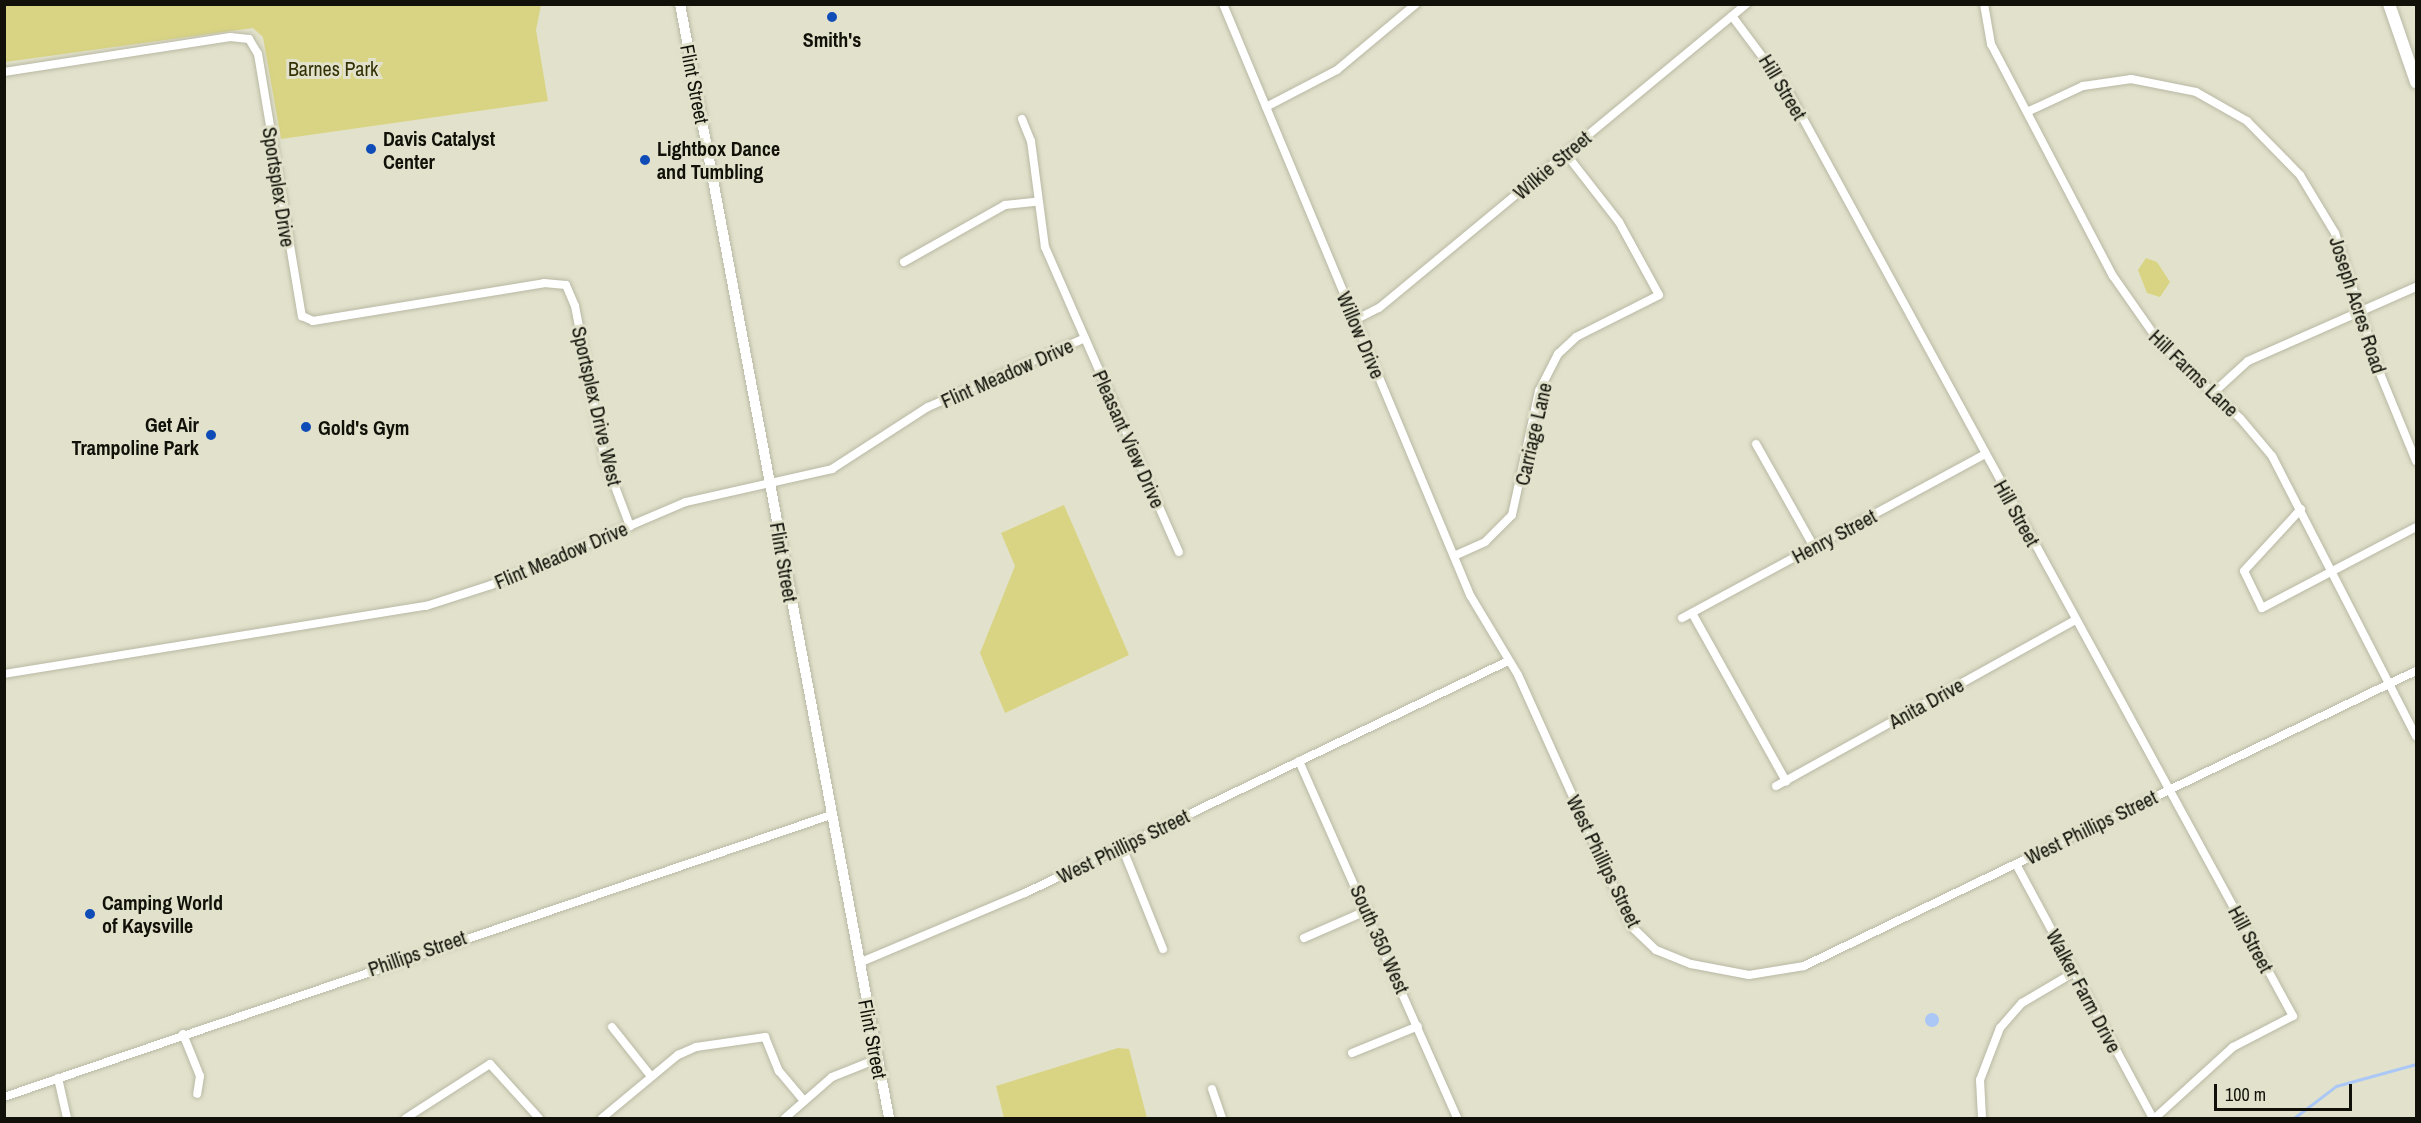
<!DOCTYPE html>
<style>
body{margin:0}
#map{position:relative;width:2421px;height:1123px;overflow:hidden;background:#e2e2cc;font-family:"Archivo Narrow",sans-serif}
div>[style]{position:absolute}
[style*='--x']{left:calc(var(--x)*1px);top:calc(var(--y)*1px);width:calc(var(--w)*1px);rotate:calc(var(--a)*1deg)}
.green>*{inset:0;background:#d9d483}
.water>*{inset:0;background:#abc7f6}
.round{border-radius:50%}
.stream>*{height:3px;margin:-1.5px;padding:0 1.5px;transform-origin:1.5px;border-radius:1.5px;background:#abc7f6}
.roads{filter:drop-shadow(0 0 2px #b9b8a4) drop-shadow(0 0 2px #b9b8a4)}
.minor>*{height:8px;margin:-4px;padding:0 4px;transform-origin:4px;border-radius:4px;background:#fff}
.tertiary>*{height:10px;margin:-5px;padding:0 5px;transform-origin:5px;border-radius:5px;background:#fff}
.secondary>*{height:12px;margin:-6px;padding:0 6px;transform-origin:6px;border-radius:6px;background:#fff}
.dots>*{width:16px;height:16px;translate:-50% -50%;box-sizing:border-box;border:3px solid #e2e2cc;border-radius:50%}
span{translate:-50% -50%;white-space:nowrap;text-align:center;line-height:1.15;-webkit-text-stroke:6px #e2e2cc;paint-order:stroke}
.poi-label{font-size:20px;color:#111109;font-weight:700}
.left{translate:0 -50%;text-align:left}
.right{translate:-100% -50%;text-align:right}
.park-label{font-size:20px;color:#333003}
.street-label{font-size:20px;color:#111109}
.frame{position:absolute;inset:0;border:6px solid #111109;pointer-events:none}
.scale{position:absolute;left:2214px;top:1084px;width:138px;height:27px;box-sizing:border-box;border:3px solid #111109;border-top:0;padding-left:8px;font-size:18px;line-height:21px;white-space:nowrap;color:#111109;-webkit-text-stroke:4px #e2e2cc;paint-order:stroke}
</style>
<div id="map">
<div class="green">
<div style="clip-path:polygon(5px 4px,541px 5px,536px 30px,548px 101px,281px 139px,263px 37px,253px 28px,5px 62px)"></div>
<div style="clip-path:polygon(2146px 258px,2157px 262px,2170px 282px,2160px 297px,2147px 293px,2138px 270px)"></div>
<div style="clip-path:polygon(1064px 505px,1129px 655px,1005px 713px,980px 653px,1015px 566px,1001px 533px)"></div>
<div style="clip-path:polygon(1118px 1048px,1129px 1049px,1147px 1118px,1004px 1118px,996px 1086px)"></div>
</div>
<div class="water">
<div class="round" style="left:1925px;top:1013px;width:14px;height:14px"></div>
</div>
<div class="stream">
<div style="--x:2294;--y:1118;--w:53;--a:-37.3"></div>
<div style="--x:2336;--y:1086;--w:83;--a:-15.4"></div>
</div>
<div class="roads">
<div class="minor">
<div style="--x:1223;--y:4;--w:641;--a:67.32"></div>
<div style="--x:1470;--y:595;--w:93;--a:59"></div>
<div style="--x:1518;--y:675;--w:277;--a:65.7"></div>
<div style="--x:1632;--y:927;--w:33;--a:44"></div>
<div style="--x:1656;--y:950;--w:38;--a:22"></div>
<div style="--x:1691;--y:964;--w:59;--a:10.7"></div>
<div style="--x:1749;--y:975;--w:56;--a:-9.3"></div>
<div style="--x:1804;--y:966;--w:679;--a:-25.74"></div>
<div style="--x:1984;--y:4;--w:41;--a:80.1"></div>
<div style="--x:1991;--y:44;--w:262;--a:62.3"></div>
<div style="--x:2113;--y:276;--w:82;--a:55"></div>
<div style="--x:2160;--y:343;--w:110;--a:43.2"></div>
<div style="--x:2240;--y:418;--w:50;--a:49.9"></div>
<div style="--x:2272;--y:456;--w:315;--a:62.8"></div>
<div style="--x:1732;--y:16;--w:94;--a:53.3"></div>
<div style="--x:1788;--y:91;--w:1054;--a:61.37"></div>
<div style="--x:2293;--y:1016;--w:68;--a:152.7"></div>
<div style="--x:2233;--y:1047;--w:105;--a:137.7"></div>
<div style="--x:4;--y:72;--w:229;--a:-8.8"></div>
<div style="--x:230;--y:37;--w:19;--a:6"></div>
<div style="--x:249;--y:39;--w:17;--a:59"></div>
<div style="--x:258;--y:54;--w:266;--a:80.5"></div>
<div style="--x:302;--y:316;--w:12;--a:24"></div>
<div style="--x:313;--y:321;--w:234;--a:-9.3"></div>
<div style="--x:544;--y:283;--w:22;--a:5"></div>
<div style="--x:566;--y:285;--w:23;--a:67"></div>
<div style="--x:575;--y:306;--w:157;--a:79"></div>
<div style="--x:605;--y:460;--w:71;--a:69.3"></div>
<div style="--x:1266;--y:107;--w:80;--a:-27.5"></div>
<div style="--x:1337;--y:70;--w:103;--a:-39.9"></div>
<div style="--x:2027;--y:112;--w:62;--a:-24.9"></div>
<div style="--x:2083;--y:86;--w:49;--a:-8.3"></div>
<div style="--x:2131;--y:79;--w:66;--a:11.3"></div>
<div style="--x:2196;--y:92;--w:59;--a:29.6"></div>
<div style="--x:2247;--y:121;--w:76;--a:45.5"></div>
<div style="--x:2300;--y:175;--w:68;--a:58.9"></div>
<div style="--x:2335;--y:233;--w:150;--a:72.2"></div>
<div style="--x:2381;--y:376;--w:92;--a:67.6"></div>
<div style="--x:1022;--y:119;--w:24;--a:68"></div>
<div style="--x:1031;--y:141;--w:107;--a:82.5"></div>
<div style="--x:1045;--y:247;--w:333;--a:66.3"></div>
<div style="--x:904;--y:262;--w:116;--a:-29.4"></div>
<div style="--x:1005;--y:205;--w:31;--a:-6"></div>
<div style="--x:1355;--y:320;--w:27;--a:-27"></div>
<div style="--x:1379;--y:308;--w:477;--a:-39.6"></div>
<div style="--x:2213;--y:393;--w:47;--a:-42.4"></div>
<div style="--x:2248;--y:361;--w:184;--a:-23.8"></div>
<div style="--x:1756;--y:444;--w:118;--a:60.6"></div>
<div style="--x:2301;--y:509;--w:84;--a:132.6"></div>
<div style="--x:2244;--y:571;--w:41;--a:64.1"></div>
<div style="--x:2262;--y:608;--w:174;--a:-27.7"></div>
<div style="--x:1454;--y:556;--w:34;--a:-24"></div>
<div style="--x:1485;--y:542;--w:38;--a:-45"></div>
<div style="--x:1512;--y:515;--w:127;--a:-77.7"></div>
<div style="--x:1539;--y:391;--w:42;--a:-62.8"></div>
<div style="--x:1558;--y:354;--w:25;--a:-43"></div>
<div style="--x:1576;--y:337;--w:93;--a:-26.8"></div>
<div style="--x:1659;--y:295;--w:83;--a:-118.7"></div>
<div style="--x:1619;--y:222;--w:86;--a:-127.9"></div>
<div style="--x:1692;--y:613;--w:193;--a:60.8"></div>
<div style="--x:1682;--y:618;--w:345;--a:-28.4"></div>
<div style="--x:4;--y:674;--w:427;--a:-9.2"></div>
<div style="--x:426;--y:606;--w:68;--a:-17.9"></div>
<div style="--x:491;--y:585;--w:212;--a:-23.1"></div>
<div style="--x:686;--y:502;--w:150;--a:-12.7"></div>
<div style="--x:832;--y:469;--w:114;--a:-32.9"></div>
<div style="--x:928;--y:407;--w:171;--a:-23.7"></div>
<div style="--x:1299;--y:761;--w:390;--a:66.1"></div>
<div style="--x:1776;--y:786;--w:342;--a:-29"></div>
<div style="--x:1122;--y:847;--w:110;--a:68.1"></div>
<div style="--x:2016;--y:864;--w:289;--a:61.7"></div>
<div style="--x:1304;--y:938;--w:70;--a:-23.6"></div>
<div style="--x:859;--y:963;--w:180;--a:-22.9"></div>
<div style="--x:1025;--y:893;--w:534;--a:-25.65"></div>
<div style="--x:612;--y:1027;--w:61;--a:51.6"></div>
<div style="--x:183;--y:1034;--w:45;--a:68"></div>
<div style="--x:200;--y:1076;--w:18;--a:99"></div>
<div style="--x:1352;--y:1053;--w:71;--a:-22.2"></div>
<div style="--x:58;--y:1078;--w:41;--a:77.3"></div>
<div style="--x:1212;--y:1089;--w:31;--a:71"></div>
<div style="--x:4;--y:1097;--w:874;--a:-18.83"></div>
<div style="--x:406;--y:1118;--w:100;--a:-32.7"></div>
<div style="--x:490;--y:1064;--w:73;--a:47.8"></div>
<div style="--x:602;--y:1118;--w:99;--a:-39.7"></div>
<div style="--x:678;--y:1055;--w:20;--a:-24"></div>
<div style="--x:696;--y:1047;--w:70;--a:-8.2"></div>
<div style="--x:765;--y:1037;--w:37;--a:68"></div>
<div style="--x:779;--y:1071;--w:39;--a:50"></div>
<div style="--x:785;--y:1118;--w:62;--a:-41.1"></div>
<div style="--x:832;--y:1077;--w:48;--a:-21.8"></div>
<div style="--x:1982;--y:1118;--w:38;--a:-93"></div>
<div style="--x:1980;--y:1080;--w:56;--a:-69"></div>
<div style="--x:2000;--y:1028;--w:33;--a:-49"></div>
<div style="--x:2022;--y:1003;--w:59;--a:-30.5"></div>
</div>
<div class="tertiary">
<div style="--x:680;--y:4;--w:1133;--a:79.37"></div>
</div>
<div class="secondary">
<div style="--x:2389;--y:4;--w:83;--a:70.9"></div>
</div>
</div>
<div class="dots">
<div style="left:832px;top:17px;background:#0f4cb8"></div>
<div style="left:371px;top:149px;background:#0f4cb8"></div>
<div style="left:645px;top:160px;background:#0f4cb8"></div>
<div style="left:306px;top:427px;background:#0f4cb8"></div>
<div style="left:211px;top:435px;background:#0f4cb8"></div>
<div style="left:90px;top:914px;background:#0f4cb8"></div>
</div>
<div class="poi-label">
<span style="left:832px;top:39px">Smith's</span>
<span class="left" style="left:383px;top:150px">Davis Catalyst<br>Center</span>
<span class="left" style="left:657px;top:160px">Lightbox Dance<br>and Tumbling</span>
<span class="right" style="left:199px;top:436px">Get Air<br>Trampoline Park</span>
<span class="left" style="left:318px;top:427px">Gold's Gym</span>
<span class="left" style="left:102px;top:914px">Camping World<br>of Kaysville</span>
</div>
<div class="park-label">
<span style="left:333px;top:68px">Barnes Park</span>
</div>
<div class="street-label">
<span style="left:695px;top:84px;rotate:79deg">Flint Street</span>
<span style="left:1783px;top:87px;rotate:59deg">Hill Street</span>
<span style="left:1552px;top:165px;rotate:-40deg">Wilkie Street</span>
<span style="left:279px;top:187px;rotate:81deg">Sportsplex Drive</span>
<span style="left:2358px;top:305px;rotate:72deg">Joseph Acres Road</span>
<span style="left:1361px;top:335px;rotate:67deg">Willow Drive</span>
<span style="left:1007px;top:373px;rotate:-24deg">Flint Meadow Drive</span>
<span style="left:2194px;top:373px;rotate:44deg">Hill Farms Lane</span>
<span style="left:597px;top:406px;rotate:77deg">Sportsplex Drive West</span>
<span style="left:1533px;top:434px;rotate:-77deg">Carriage Lane</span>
<span style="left:1129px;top:439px;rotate:66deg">Pleasant View Drive</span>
<span style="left:2017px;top:513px;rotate:61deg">Hill Street</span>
<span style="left:1834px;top:536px;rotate:-28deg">Henry Street</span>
<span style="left:561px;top:555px;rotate:-23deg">Flint Meadow Drive</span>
<span style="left:784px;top:562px;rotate:80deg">Flint Street</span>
<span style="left:1926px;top:703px;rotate:-29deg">Anita Drive</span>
<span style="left:2091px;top:827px;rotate:-26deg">West Phillips Street</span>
<span style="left:1123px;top:846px;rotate:-26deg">West Phillips Street</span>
<span style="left:1604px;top:861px;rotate:64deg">West Phillips Street</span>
<span style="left:1380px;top:939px;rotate:66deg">South 350 West</span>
<span style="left:2251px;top:939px;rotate:62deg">Hill Street</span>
<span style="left:417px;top:953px;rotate:-19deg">Phillips Street</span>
<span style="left:2084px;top:991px;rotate:62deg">Walker Farm Drive</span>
<span style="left:873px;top:1039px;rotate:79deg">Flint Street</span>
</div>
<div class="frame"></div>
<div class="scale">100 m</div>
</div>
